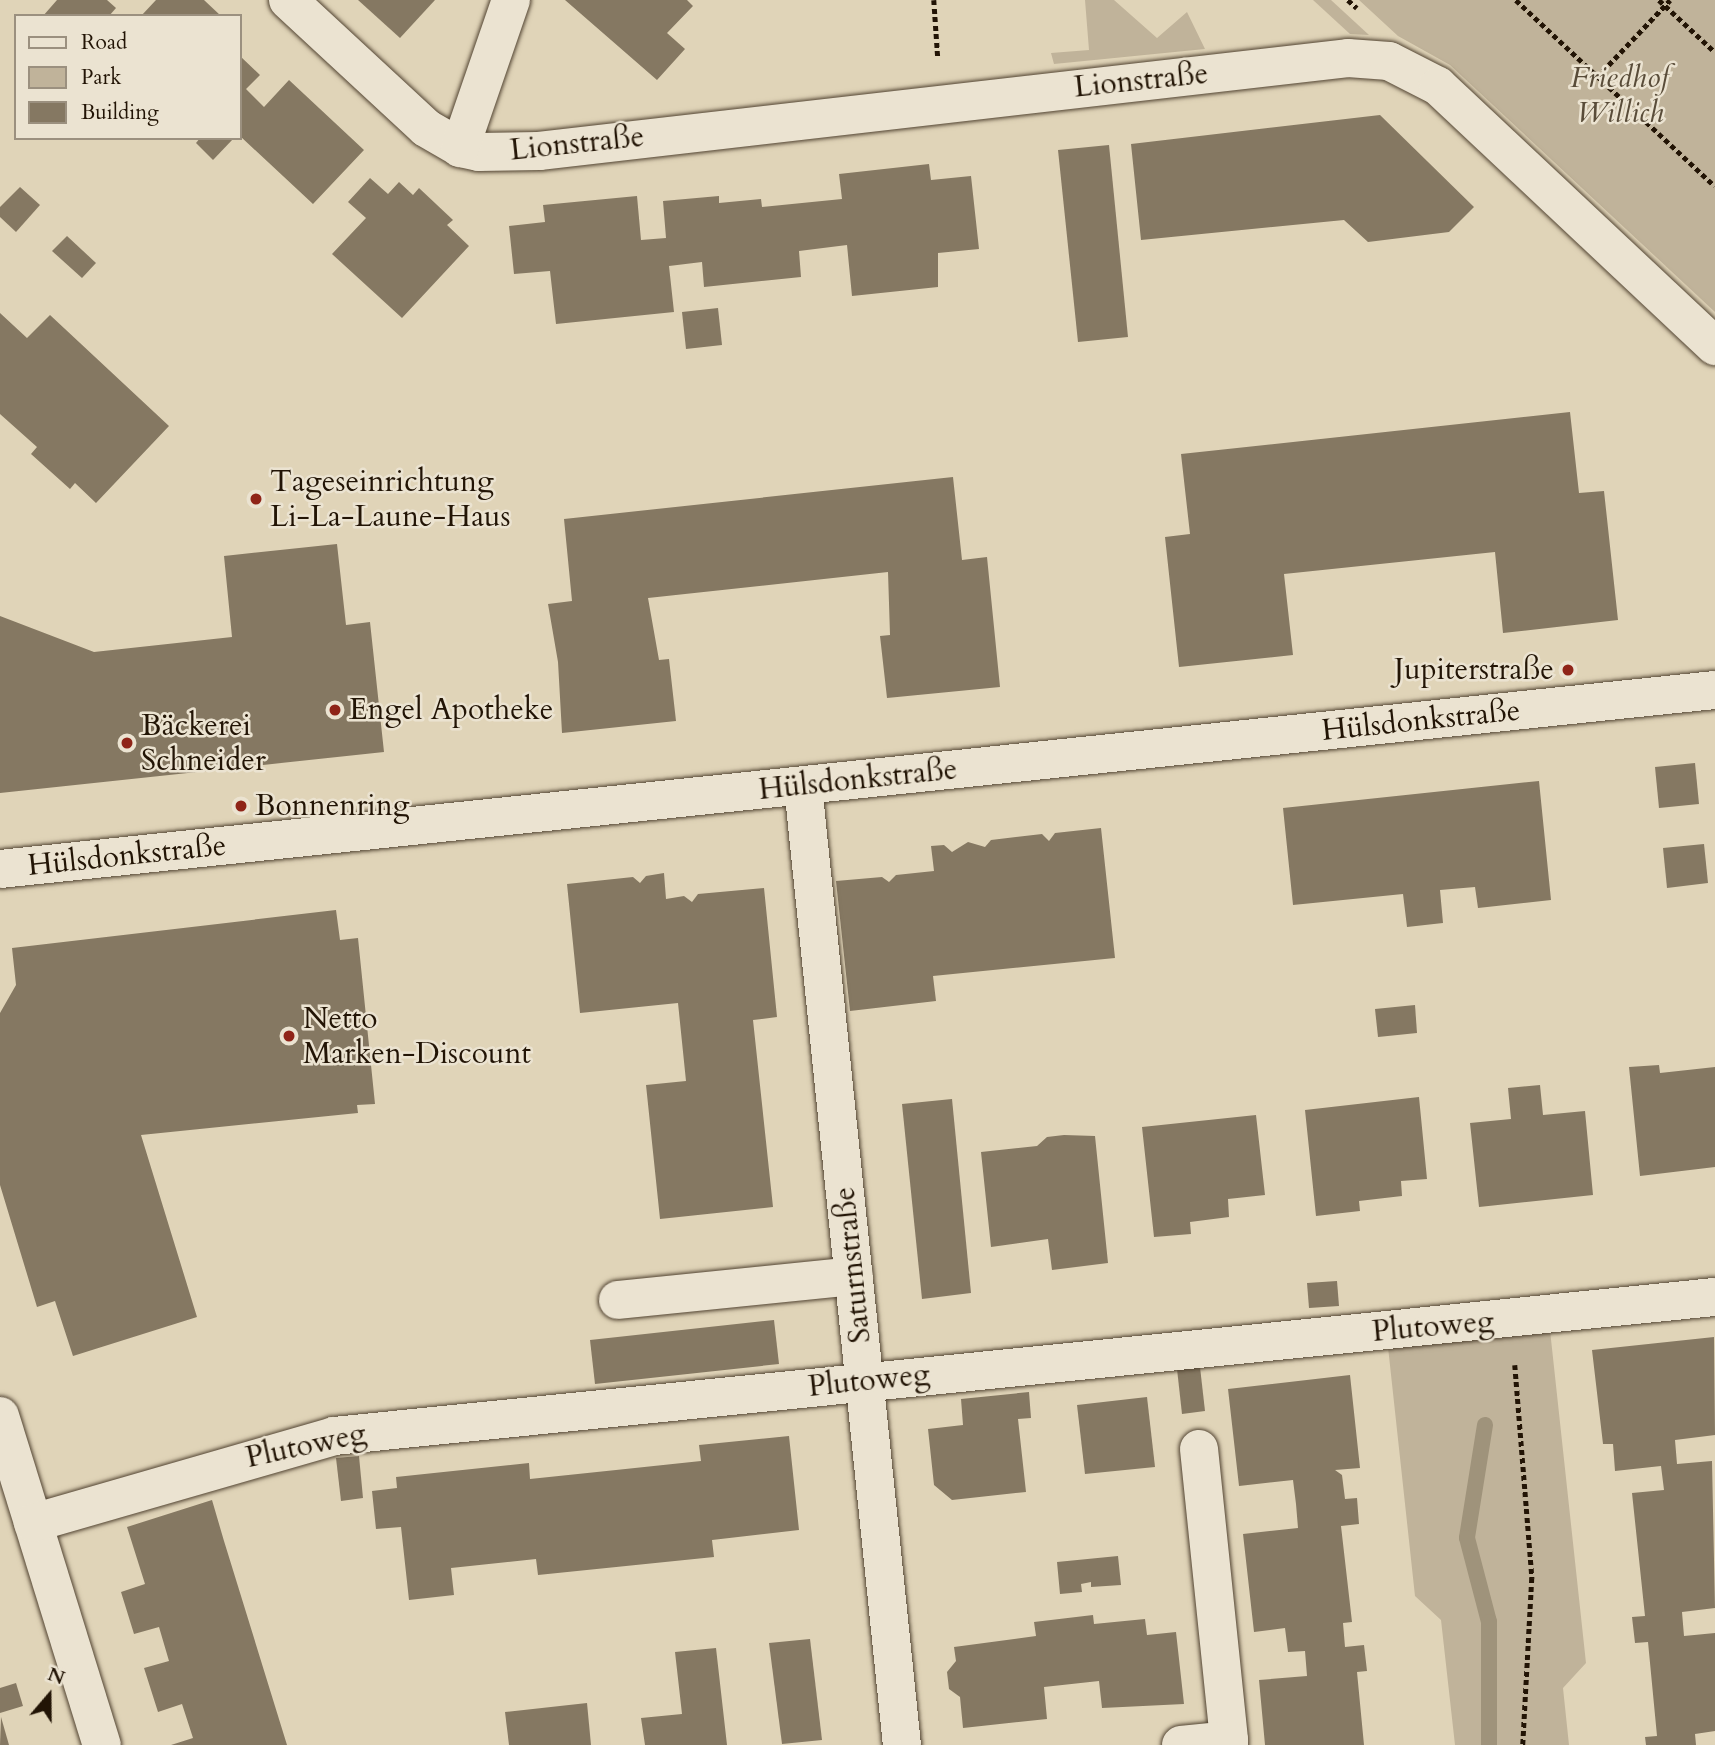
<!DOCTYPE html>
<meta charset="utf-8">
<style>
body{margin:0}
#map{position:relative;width:1715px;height:1745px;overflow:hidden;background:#e0d4b8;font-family:Cardo,serif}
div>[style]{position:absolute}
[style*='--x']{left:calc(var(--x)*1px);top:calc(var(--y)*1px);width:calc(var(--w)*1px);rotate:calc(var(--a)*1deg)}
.green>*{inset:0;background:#c0b39a}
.stream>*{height:16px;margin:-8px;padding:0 8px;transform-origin:8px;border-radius:8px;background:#9f937b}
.building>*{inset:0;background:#857862}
.path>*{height:4.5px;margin-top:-2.25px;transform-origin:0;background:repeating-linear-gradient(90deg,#221405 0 5px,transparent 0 8.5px)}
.roads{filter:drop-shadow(0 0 2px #524432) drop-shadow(0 0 2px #524432)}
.minor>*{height:38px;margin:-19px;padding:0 19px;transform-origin:19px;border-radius:19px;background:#ebe3d1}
.dots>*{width:19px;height:19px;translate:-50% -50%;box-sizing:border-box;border:4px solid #ebe3d1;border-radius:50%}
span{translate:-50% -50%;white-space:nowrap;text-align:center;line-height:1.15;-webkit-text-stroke:5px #ebe3d1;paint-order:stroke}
.park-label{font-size:30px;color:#594c39;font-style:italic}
.street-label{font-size:30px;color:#221405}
.poi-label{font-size:30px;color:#221405}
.left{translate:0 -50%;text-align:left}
.right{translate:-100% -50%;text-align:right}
.legend{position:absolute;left:14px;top:14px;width:228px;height:126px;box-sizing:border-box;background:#ebe3d1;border:2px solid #9b907f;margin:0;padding:9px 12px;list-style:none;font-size:21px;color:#221405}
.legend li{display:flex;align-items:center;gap:14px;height:35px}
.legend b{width:35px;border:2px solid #9b907f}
.north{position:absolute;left:14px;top:1661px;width:70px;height:70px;-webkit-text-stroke:5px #ebe3d1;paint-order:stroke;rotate:20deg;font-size:19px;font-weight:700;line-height:28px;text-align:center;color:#221405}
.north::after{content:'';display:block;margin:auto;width:24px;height:32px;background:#221405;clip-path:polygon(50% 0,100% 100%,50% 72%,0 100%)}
</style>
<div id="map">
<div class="green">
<div style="clip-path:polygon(1085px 0,1114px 0,1157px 38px,1187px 12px,1205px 49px,1054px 64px,1051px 53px,1089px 50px)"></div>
<div style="clip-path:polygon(1313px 0,1331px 0,1369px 35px,1350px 34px)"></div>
<div style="clip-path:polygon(1359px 0,1715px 0,1715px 312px,1450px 65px,1398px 36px)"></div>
<div style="clip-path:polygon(1550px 1330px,1586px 1663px,1563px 1688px,1569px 1745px,1455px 1745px,1441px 1620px,1415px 1596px,1388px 1347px)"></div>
</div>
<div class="stream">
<div style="--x:1485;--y:1425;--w:114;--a:99.1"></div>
<div style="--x:1467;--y:1538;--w:87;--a:75.3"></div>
<div style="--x:1489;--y:1622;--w:123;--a:90"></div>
</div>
<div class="building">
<div style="clip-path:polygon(57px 0,107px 0,116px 8px,109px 16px,43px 16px)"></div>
<div style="clip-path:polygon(156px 0,204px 0,221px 16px,141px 16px)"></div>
<div style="clip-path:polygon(358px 0,435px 0,400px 38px)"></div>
<div style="clip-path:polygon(565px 0,687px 0,693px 6px,667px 33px,685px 49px,657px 80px)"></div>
<div style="clip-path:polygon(240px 56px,260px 75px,246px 89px,264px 107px,289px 80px,364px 150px,313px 204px,240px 136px)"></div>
<div style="clip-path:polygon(1380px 115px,1474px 207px,1449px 232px,1368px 242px,1344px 220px,1141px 240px,1131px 144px)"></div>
<div style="clip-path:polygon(200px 138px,234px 138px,213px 160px,196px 143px)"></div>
<div style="clip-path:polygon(1109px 145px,1128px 337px,1078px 342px,1058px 150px)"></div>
<div style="clip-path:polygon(929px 164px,931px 180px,971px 176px,979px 249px,938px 253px,938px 287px,852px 296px,847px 245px,799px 251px,801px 277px,704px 287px,702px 262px,669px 266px,674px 312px,556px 324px,550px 271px,514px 274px,509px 226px,545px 222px,543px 205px,637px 196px,641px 240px,666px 238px,663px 201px,719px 196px,719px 203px,761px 199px,762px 207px,842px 199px,839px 174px)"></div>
<div style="clip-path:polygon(370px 178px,388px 194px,399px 182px,413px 195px,419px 188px,453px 220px,447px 225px,469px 246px,402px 318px,332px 254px,366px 218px,348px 202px)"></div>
<div style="clip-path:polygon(20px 187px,40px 205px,16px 232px,0 217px,0 207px)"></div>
<div style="clip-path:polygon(67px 236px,96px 263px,82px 278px,52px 251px)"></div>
<div style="clip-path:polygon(718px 308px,722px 345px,686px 349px,682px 312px)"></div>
<div style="clip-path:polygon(0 313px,27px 338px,50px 315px,169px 426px,96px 503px,75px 483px,70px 489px,31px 454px,37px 447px,0 414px)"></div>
<div style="clip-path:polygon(1570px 412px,1579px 493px,1604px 491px,1618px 620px,1503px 633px,1495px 552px,1284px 574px,1293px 655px,1179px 667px,1165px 537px,1190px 534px,1181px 454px)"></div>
<div style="clip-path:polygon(953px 477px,962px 560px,987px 557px,1000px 687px,887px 698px,880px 636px,890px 635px,888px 572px,648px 598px,659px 660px,669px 659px,676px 721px,562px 733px,558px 662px,548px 604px,572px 601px,564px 519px)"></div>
<div style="clip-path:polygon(337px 544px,346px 625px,370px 622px,384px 752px,0 793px,0 616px,94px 652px,232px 637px,224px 556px)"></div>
<div style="clip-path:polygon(1695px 763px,1699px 804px,1659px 808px,1655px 767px)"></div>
<div style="clip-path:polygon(1539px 781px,1551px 900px,1478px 908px,1475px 887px,1440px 890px,1443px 923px,1407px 927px,1403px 894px,1293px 905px,1283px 808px)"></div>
<div style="clip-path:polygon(1101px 828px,1115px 958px,933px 976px,936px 1001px,850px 1011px,836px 881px,882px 877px,889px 882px,896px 875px,934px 871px,931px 846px,944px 845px,952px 852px,968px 842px,985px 847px,991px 840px,1042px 834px,1049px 841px,1055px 833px)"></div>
<div style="clip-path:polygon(1704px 844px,1708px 883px,1667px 888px,1663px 848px)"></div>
<div style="clip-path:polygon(664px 873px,666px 899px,684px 896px,692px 902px,698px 894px,764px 888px,777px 1017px,753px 1020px,773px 1207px,660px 1219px,646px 1085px,686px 1081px,678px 1003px,580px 1013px,567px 884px,633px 877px,640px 883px,646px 876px)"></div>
<div style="clip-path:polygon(336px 910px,340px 940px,358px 938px,375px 1104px,357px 1105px,358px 1113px,141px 1135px,197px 1317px,73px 1356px,55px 1301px,37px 1307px,0 1185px,0 1013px,16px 985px,12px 948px)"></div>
<div style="clip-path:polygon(1415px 1005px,1417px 1033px,1378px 1037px,1375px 1009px)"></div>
<div style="clip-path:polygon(1659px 1065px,1660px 1073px,1715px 1067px,1715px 1167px,1640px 1176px,1629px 1067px)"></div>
<div style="clip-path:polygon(1540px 1085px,1543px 1115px,1585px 1111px,1593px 1195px,1479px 1207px,1470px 1123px,1511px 1119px,1508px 1088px)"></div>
<div style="clip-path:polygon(1419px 1097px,1427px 1179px,1401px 1181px,1402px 1196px,1359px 1201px,1360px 1211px,1316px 1216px,1305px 1110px)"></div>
<div style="clip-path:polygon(952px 1099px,971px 1293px,922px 1299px,902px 1104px)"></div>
<div style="clip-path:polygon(1256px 1115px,1265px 1195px,1228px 1199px,1229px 1217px,1190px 1222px,1191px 1234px,1154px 1237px,1142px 1127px)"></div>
<div style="clip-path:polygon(1064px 1135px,1095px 1136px,1108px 1263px,1052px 1270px,1048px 1239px,991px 1247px,981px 1152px,1037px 1146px,1047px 1137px)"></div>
<div style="clip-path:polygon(1337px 1281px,1339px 1306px,1309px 1308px,1307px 1283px)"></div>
<div style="clip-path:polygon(774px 1320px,779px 1364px,595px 1384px,590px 1340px)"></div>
<div style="clip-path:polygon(1714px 1337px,1715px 1435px,1675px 1440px,1677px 1464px,1712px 1461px,1715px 1608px,1682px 1612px,1684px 1636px,1715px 1633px,1715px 1731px,1695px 1734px,1696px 1745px,1646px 1745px,1645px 1737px,1657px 1736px,1648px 1642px,1635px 1643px,1632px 1617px,1645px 1616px,1632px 1493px,1664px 1490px,1661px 1466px,1615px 1471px,1613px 1444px,1603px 1444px,1592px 1350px)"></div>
<div style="clip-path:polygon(1200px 1367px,1205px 1411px,1182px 1414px,1177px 1369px)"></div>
<div style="clip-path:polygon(1350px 1375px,1360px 1468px,1335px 1470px,1342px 1475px,1345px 1499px,1357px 1498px,1359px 1524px,1341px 1526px,1352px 1622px,1343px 1623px,1345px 1647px,1364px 1645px,1367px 1671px,1357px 1672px,1364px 1745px,1265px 1745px,1259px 1680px,1307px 1676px,1305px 1651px,1288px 1652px,1285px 1628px,1254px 1632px,1243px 1534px,1298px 1528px,1296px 1504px,1293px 1480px,1239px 1486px,1228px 1389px)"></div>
<div style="clip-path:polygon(1029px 1392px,1031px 1418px,1018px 1419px,1026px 1492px,952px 1500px,934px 1485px,928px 1429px,963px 1425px,961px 1399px)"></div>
<div style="clip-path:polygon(1147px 1397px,1155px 1467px,1085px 1474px,1077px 1405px)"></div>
<div style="clip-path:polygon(789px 1436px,799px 1530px,712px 1540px,714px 1557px,538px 1575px,536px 1559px,451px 1568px,454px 1595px,409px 1600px,401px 1527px,376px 1529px,372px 1491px,397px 1488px,396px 1477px,529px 1463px,530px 1479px,616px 1470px,701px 1461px,699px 1445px)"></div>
<div style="clip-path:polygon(359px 1456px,363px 1498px,341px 1501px,336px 1458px)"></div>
<div style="clip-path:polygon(212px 1500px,224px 1541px,287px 1745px,171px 1745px,193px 1738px,182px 1704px,158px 1712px,144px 1668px,169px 1661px,159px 1627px,134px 1634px,121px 1592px,145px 1584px,127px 1527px)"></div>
<div style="clip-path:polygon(1118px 1556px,1121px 1585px,1091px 1587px,1091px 1582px,1081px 1584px,1082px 1592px,1060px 1594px,1057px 1562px)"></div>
<div style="clip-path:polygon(1093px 1615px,1094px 1624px,1145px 1619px,1147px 1635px,1176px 1632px,1184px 1704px,1102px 1708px,1099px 1681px,1044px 1687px,1047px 1719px,963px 1728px,960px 1697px,949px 1689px,947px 1672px,956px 1661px,954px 1647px,1036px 1636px,1034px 1622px)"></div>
<div style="clip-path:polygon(810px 1639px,822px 1740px,782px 1744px,769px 1643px)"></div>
<div style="clip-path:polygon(716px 1648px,727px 1745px,645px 1745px,641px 1718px,682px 1714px,675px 1652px)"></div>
<div style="clip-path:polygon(16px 1683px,23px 1706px,0 1713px,0 1688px)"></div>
<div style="clip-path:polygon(587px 1703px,591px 1745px,509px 1745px,505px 1712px)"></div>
<div style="clip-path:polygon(1px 1717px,9px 1745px,0 1745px)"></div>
</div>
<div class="path">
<div style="--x:934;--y:0;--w:58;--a:86.1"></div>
<div style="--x:1348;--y:0;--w:12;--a:42"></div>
<div style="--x:1516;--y:0;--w:272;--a:43.1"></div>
<div style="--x:1659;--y:0;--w:76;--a:42.9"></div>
<div style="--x:1597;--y:77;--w:106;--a:-46.5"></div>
<div style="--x:1515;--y:1365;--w:214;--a:85.4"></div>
<div style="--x:1532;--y:1578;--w:167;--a:93.1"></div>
</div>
<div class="roads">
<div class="minor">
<div style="--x:288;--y:0;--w:188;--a:42.8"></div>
<div style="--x:426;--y:128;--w:39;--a:30"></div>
<div style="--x:460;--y:148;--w:19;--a:12"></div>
<div style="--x:479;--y:152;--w:60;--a:-1"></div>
<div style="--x:539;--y:151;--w:814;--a:-6.56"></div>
<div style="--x:1348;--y:58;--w:41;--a:4.2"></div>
<div style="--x:1389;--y:61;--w:55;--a:27"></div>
<div style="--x:1438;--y:86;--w:380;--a:43.2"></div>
<div style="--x:460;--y:148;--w:157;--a:-71"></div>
<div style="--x:803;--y:786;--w:964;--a:84.11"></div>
<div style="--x:0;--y:869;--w:1724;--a:-5.96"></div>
<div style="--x:618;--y:1300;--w:237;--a:-5.8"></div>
<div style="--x:0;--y:1416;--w:344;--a:72.8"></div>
<div style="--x:1199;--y:1449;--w:293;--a:84.1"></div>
<div style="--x:33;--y:1523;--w:313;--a:-16.1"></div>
<div style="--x:334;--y:1436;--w:1388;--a:-5.75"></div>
<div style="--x:1181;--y:1745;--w:48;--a:-5.9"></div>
<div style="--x:1229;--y:1740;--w:5;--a:90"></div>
</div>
</div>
<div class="dots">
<div style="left:256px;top:499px;background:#8f2418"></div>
<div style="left:1568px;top:670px;background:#8f2418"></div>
<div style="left:335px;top:710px;background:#8f2418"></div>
<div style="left:127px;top:743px;background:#8f2418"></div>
<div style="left:241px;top:806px;background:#8f2418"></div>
<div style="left:289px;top:1036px;background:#8f2418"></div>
</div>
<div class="park-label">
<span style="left:1620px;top:95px">Friedhof<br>Willich</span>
</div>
<div class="street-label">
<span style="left:1141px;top:81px;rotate:-6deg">Lionstraße</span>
<span style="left:577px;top:144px;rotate:-6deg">Lionstraße</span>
<span style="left:1421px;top:721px;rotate:-6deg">Hülsdonkstraße</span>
<span style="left:858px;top:780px;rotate:-6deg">Hülsdonkstraße</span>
<span style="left:127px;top:856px;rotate:-6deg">Hülsdonkstraße</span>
<span style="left:853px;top:1265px;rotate:-96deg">Saturnstraße</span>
<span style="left:1433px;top:1327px;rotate:-5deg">Plutoweg</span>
<span style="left:869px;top:1381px;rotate:-6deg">Plutoweg</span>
<span style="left:306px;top:1446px;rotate:-12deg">Plutoweg</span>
</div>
<div class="poi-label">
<span class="left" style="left:270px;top:499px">Tageseinrichtung<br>Li-La-Laune-Haus</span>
<span class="right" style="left:1554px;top:670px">Jupiterstraße</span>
<span class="left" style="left:349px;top:710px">Engel Apotheke</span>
<span class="left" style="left:141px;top:743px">Bäckerei<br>Schneider</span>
<span class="left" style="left:255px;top:806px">Bonnenring</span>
<span class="left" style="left:303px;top:1036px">Netto<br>Marken-Discount</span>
</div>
<ul class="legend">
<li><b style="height:9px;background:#ebe3d1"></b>Road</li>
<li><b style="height:19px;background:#c0b39a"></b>Park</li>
<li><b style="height:19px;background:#857862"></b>Building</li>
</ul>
<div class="north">N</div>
</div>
